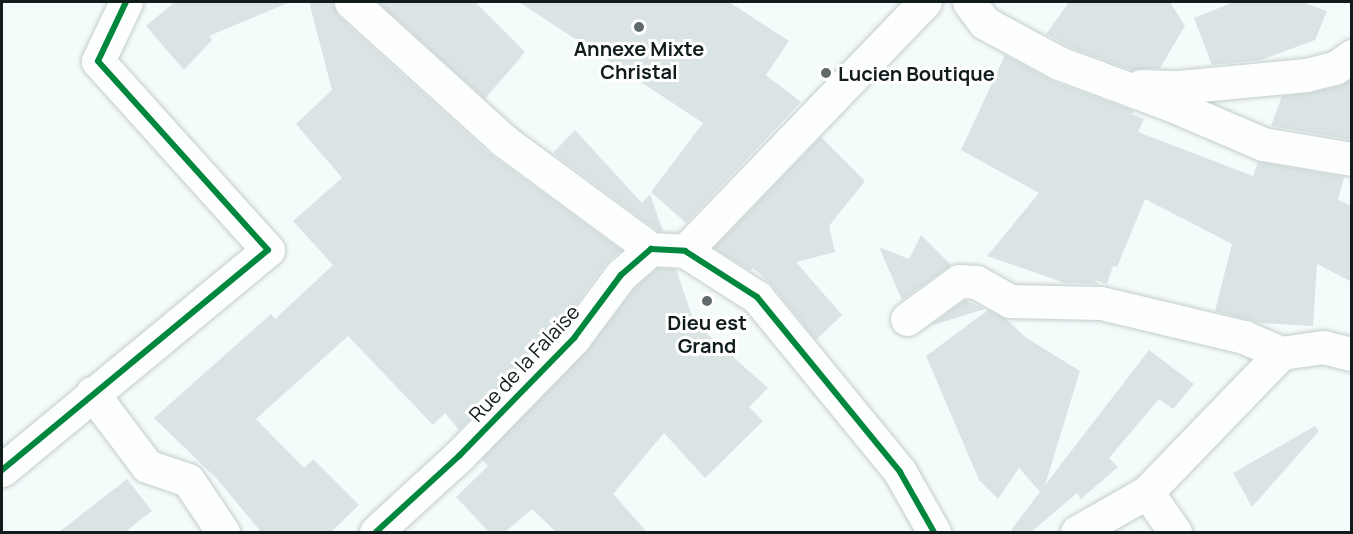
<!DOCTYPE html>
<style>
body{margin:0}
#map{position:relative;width:1353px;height:534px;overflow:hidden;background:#f4fbfb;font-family:Manrope,sans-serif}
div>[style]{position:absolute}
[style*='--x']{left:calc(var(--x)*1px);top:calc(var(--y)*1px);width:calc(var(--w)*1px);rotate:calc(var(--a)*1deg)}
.building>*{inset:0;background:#dbe4e4}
.roads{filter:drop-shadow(0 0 2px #c4cdcd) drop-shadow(0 0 2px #c4cdcd)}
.minor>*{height:33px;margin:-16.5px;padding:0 16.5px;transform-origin:16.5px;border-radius:16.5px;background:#fdfefe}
.cycleway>*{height:6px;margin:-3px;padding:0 3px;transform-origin:3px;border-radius:3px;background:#00873e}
.dots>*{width:16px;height:16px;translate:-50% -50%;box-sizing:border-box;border:3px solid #fff;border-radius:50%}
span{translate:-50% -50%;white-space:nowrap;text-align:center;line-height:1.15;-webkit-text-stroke:6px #fff;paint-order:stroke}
.poi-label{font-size:20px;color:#111d1d;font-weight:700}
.left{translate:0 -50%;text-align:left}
.street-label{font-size:20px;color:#111d1d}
.frame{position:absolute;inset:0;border:3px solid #111d1d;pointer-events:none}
</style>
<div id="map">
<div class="building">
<div style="clip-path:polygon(175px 2px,290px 2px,209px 36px,212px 40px,184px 70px,146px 26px)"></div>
<div style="clip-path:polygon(309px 2px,333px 2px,338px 16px,490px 154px,621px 250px,606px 264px,560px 326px,459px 430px,445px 413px,433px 425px,348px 336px,256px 419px,304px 468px,313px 459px,359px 505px,331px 532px,261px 532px,216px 478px,154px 418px,271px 314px,275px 319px,333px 265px,293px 221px,342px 178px,296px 124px,332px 90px)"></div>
<div style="clip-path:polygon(378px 2px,475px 2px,525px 52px,485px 99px)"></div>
<div style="clip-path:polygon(519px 2px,729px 2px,789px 41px,766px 75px,801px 102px,686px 223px,651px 192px,703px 123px)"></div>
<div style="clip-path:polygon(1069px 2px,1170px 2px,1185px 26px,1160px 68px,1131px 70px,1067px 46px,1046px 34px)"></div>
<div style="clip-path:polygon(1234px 2px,1302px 2px,1327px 11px,1315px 40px,1261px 60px,1212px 65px,1194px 18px)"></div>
<div style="clip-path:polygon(1005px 55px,1052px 81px,1134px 111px,1132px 114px,1144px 119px,1138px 132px,1253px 176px,1258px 162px,1344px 177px,1338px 200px,1352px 206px,1352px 282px,1317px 264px,1313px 326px,1261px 323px,1215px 311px,1232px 244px,1145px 199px,1117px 267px,1113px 266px,1107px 284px,1094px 280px,1099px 284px,1065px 283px,987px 256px,1039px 193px,961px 150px)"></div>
<div style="clip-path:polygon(1352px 79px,1352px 140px,1271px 126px,1282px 96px,1310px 93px,1340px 86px)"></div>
<div style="clip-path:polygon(575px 130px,642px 203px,650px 194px,663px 231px,658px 231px,553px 153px)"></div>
<div style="clip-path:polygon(821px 137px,865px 181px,829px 226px,835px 252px,796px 262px,842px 315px,816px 340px,772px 285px,753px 268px,751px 271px,714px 248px)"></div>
<div style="clip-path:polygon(921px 235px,951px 265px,902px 300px,879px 247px,909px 259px)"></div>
<div style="clip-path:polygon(658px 268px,676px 269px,694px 322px,768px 388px,749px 407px,763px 421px,705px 478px,664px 433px,613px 494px,647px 532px,556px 532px,532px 509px,505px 532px,489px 532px,456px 497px,488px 466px,482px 459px,587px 351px,635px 288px)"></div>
<div style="clip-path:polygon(965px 300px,985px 309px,930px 326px)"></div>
<div style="clip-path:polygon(988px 310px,1006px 319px,1025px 337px,1080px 371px,1045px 485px,1149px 350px,1194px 384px,1173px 409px,1159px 399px,1109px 458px,1118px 467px,1081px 499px,1077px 493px,1031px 532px,1014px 532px,1011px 530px,1040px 492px,1019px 468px,998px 499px,979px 480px,926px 356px)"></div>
<div style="clip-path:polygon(1315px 426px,1319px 431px,1252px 507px,1233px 473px)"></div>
<div style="clip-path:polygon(127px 479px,152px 511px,125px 532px,59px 532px)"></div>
</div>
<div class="roads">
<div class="minor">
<div style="--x:351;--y:2;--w:205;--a:42.2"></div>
<div style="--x:503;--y:140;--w:184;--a:36.4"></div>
<div style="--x:969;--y:2;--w:26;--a:53"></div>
<div style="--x:985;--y:23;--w:84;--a:28.4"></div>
<div style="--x:1059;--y:63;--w:121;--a:20.4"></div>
<div style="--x:1172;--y:105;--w:99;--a:23.2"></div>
<div style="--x:1263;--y:144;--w:90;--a:9.6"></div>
<div style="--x:1141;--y:86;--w:38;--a:2"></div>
<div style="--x:1179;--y:87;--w:128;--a:-5.4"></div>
<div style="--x:1306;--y:75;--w:30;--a:-14"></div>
<div style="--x:1335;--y:68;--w:21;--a:-35"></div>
<div style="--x:685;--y:251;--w:346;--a:-46.1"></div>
<div style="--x:907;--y:319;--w:64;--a:-36.2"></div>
<div style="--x:959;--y:281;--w:17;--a:3"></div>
<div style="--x:976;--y:282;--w:39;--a:29"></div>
<div style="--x:1010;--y:301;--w:91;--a:1.3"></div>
<div style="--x:1101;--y:303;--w:147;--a:13.4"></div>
<div style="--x:1244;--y:337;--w:40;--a:23.4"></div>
<div style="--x:92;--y:393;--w:91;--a:53"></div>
<div style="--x:147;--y:466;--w:43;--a:18.9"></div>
<div style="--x:188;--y:480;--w:63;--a:56.1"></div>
<div style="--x:2;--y:470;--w:345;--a:-39.6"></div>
<div style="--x:268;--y:250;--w:254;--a:-132"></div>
<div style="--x:98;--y:61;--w:65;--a:-64.6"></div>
<div style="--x:1147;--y:492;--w:49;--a:55"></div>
<div style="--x:376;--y:532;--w:113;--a:-42.5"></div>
<div style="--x:459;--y:456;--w:165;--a:-45.7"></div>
<div style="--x:574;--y:338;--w:79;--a:-53.3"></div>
<div style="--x:621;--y:275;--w:40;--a:-41"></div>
<div style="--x:651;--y:249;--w:34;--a:3"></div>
<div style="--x:685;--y:251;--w:85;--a:32.6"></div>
<div style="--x:757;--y:297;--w:226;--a:50.7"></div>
<div style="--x:900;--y:472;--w:69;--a:60.5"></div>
<div style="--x:1077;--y:532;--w:81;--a:-29.7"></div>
<div style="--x:1147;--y:492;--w:193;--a:-46"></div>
<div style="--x:1281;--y:353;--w:42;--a:-8.1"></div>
<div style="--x:1323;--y:347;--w:30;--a:14"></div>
</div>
</div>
<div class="cycleway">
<div style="--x:2;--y:470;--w:345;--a:-39.6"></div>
<div style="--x:268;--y:250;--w:254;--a:-132"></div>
<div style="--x:98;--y:61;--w:65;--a:-64.6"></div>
<div style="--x:376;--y:532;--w:113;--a:-42.5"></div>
<div style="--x:459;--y:456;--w:165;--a:-45.7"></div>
<div style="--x:574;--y:338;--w:79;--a:-53.3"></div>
<div style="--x:621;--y:275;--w:40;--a:-41"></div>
<div style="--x:651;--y:249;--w:34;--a:3"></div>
<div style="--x:685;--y:251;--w:85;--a:32.6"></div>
<div style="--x:757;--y:297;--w:226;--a:50.7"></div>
<div style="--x:900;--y:472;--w:69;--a:60.5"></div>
</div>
<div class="dots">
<div style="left:639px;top:27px;background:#606b6b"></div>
<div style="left:826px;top:73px;background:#606b6b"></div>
<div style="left:707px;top:301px;background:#606b6b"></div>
</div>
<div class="poi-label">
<span style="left:639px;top:60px">Annexe Mixte<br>Christal</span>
<span class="left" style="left:838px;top:73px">Lucien Boutique</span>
<span style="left:707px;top:334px">Dieu est<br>Grand</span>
</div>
<div class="street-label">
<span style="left:524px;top:363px;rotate:-47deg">Rue de la Falaise</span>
</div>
<div class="frame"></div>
</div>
